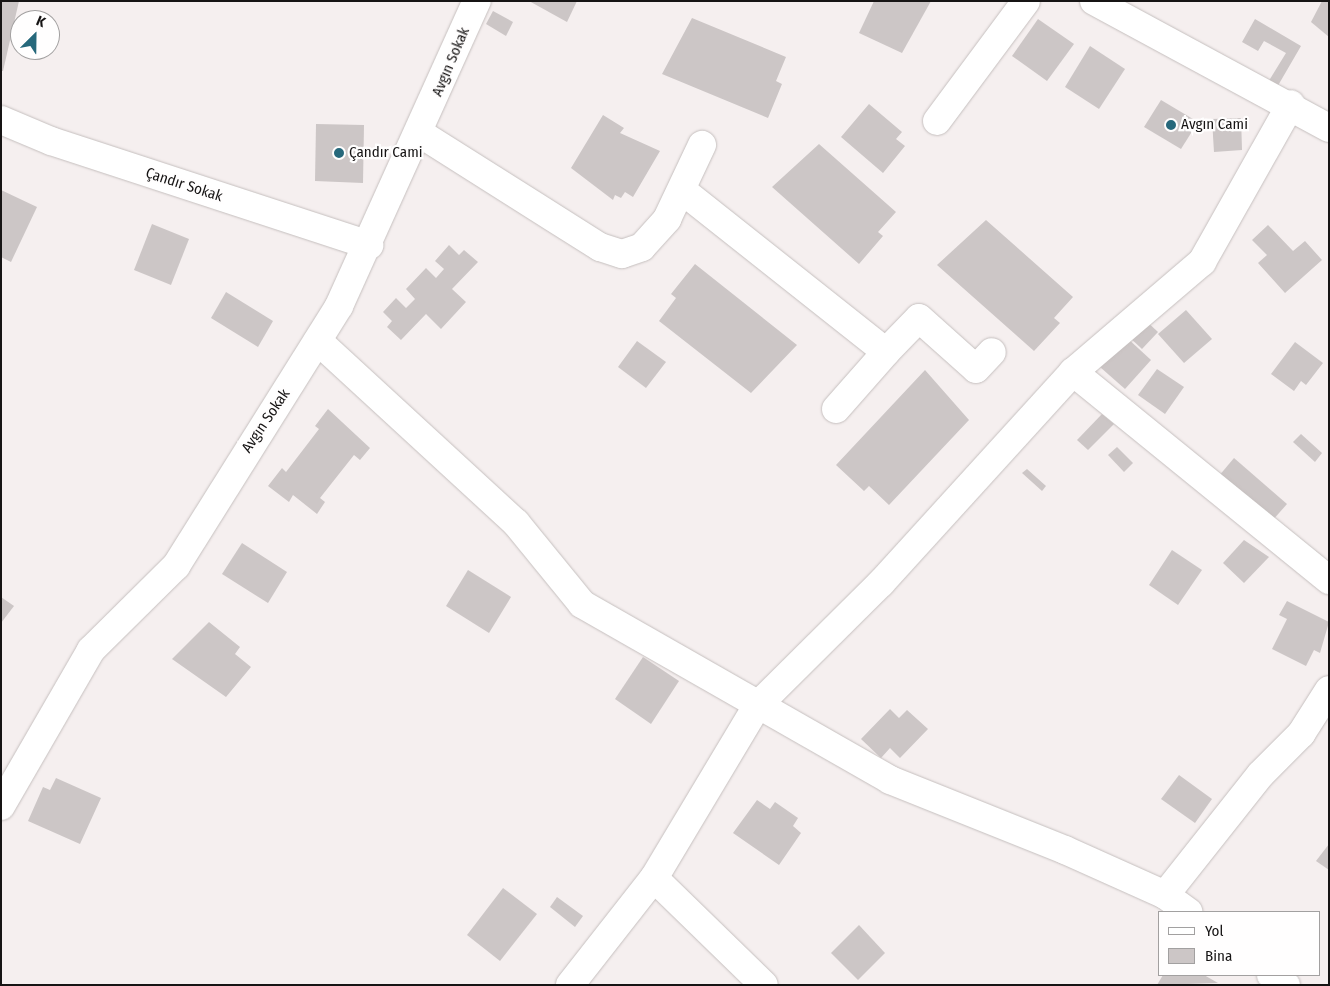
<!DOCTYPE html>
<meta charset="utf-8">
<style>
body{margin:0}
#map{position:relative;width:1330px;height:986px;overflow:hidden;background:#f5efef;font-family:"Fira Sans Condensed",sans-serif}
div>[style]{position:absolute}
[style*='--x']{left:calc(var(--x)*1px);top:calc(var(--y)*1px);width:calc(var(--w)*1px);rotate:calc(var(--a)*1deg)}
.building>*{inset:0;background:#ccc6c6}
.roads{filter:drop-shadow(0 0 1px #c5bfbe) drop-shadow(0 0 1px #c5bfbe)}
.minor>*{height:28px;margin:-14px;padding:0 14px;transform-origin:14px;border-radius:14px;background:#fff}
.dots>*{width:14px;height:14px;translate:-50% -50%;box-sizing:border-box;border:2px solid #fffefe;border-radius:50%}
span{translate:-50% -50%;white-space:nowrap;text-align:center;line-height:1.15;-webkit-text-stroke:4.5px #fffefe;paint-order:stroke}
.street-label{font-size:15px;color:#161414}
.poi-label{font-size:15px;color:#161414}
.left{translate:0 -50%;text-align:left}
.frame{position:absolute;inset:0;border:2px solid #161414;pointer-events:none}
.legend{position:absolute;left:1158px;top:911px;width:162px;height:65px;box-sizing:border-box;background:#fffefe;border:1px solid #a2a0a0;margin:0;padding:6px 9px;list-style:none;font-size:15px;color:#161414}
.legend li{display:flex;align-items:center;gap:10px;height:25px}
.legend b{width:25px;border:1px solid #a2a0a0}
.north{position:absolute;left:10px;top:10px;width:50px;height:50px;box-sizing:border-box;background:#fffefe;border:1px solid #a2a0a0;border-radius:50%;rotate:23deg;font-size:14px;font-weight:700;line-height:20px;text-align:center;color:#161414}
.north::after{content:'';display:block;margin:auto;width:18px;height:22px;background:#26687b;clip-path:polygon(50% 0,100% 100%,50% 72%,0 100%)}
</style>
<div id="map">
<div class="building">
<div style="clip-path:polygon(1px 1px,19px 1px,3px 71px,1px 71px)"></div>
<div style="clip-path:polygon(529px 1px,577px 1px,567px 22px)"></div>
<div style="clip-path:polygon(874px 1px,931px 1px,902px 53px,859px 33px)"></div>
<div style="clip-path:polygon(1322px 1px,1329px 1px,1329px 37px,1311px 22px)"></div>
<div style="clip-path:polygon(493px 11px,513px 22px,506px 36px,486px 24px)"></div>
<div style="clip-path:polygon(692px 18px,786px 57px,776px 81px,782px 84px,768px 118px,662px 74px)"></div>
<div style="clip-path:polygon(1038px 19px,1074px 44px,1047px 81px,1012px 56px)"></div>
<div style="clip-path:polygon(1255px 19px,1301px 46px,1276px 89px,1267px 84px,1286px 53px,1264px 41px,1258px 51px,1242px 42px)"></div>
<div style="clip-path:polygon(1090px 46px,1125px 69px,1099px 109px,1065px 87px)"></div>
<div style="clip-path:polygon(1161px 100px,1198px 122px,1181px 149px,1144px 127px)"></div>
<div style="clip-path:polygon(869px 104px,902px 132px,896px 139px,905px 146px,883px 173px,841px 137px)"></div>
<div style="clip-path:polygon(603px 115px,624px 128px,620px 133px,660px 151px,633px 197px,625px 192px,621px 198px,615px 195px,613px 200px,571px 168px)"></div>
<div style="clip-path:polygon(1241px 118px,1242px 150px,1214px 152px,1212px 119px)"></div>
<div style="clip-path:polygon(316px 124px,364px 125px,363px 183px,315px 181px)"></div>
<div style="clip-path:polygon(819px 144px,896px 212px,878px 232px,883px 236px,859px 264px,772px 187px)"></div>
<div style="clip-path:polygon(1px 190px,37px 207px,11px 262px,1px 257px)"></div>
<div style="clip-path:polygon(986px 220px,1073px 297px,1054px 318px,1060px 323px,1034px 351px,937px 265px)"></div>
<div style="clip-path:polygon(152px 224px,189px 239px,171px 285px,134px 270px)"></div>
<div style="clip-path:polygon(1268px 225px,1293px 251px,1305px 241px,1322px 260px,1285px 293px,1258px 263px,1267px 255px,1252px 240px)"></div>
<div style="clip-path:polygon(449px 245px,459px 255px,464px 250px,478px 262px,452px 289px,466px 302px,441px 329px,426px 314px,401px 340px,387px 327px,392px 321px,383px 312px,396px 298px,406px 308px,415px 299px,406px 289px,426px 268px,436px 278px,444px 269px,435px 261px)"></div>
<div style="clip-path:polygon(695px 264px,797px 345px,751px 393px,659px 321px,676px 298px,671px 294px)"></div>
<div style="clip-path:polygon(226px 292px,273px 321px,258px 347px,211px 318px)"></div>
<div style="clip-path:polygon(1186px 310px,1212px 339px,1184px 363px,1158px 334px)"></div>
<div style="clip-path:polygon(1144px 319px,1158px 332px,1142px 349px,1128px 336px)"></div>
<div style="clip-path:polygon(1126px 337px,1151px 360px,1125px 389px,1100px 367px)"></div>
<div style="clip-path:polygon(637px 341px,666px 362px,646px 388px,618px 367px)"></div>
<div style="clip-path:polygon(1295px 342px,1323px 363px,1306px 385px,1301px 381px,1294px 391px,1271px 374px)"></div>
<div style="clip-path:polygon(1157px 369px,1184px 387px,1165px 414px,1138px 395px)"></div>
<div style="clip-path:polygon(925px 370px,969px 420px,889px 505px,869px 486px,864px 491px,836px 465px)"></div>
<div style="clip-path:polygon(328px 409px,370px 448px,360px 460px,354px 455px,320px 498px,325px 502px,317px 514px,293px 495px,289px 502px,268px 486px,282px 468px,286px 472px,319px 429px,315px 426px)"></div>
<div style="clip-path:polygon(1102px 414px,1114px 424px,1088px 450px,1077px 440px)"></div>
<div style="clip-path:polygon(1301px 434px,1322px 453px,1315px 462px,1293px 442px)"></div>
<div style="clip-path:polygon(1117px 447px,1133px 463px,1124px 472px,1108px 455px)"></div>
<div style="clip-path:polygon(1234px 458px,1287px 504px,1265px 529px,1213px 483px)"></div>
<div style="clip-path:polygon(1027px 469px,1046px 486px,1042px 491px,1022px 473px)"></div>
<div style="clip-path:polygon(1244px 540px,1269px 557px,1244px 583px,1223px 563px)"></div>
<div style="clip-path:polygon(242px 543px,287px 572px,268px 603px,222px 574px)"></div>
<div style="clip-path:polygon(1172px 550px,1202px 570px,1178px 605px,1149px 585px)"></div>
<div style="clip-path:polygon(468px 570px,511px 597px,489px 633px,446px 606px)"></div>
<div style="clip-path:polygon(1px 597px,14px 606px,1px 623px)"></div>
<div style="clip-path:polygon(1287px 601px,1329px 622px,1320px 653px,1314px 650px,1306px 666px,1272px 649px,1287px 619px,1279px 615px)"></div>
<div style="clip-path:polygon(209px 622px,240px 647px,235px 654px,251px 667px,226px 697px,172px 659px)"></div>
<div style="clip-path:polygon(643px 657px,679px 681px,651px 724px,615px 699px)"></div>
<div style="clip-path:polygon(890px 709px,899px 718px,907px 710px,928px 729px,900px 758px,890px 748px,881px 758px,861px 739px)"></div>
<div style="clip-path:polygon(1179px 775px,1212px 799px,1195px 823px,1161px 799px)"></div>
<div style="clip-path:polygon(56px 778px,101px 798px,80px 844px,28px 821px,43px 787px,50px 790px)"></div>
<div style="clip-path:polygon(757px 800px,770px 809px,775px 802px,798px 818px,793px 826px,801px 833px,779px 865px,733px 833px)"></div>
<div style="clip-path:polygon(1329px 844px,1329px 870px,1316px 861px)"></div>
<div style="clip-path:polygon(503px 888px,537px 914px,500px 961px,467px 935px)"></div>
<div style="clip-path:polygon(557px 897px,583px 916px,575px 927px,550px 907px)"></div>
<div style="clip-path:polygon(859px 925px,885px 953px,858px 980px,831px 953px)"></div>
<div style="clip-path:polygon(1163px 975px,1204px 975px,1218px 983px,1157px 985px)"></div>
</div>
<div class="roads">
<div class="minor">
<div style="--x:1094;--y:1;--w:267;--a:28.4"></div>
<div style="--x:1;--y:120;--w:54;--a:22.8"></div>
<div style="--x:51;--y:141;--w:335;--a:18.1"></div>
<div style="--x:937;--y:121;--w:149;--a:-53.4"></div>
<div style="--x:421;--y:134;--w:212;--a:32.3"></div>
<div style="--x:600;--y:247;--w:23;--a:18"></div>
<div style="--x:622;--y:254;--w:21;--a:-19"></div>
<div style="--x:642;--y:247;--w:38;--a:-48"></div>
<div style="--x:667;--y:219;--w:82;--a:-64.7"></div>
<div style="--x:683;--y:191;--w:259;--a:38.4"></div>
<div style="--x:886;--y:352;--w:47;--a:-45.9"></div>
<div style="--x:919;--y:318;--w:76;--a:41.8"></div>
<div style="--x:976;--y:369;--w:23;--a:-47"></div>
<div style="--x:318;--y:341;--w:269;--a:42.6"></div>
<div style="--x:516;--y:523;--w:104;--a:50.8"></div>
<div style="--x:582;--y:604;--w:355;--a:29.7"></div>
<div style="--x:890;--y:780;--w:188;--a:21.8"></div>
<div style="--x:1065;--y:850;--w:110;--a:24.2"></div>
<div style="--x:1165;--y:895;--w:29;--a:36"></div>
<div style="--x:1073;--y:372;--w:330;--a:39.1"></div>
<div style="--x:836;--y:409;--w:76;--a:-48.7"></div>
<div style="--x:1;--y:806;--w:180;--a:-60"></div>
<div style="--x:91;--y:650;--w:120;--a:-44.7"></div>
<div style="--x:176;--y:566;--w:307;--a:-57.9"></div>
<div style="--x:339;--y:306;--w:335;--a:-65.7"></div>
<div style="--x:654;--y:878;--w:153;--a:44.2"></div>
<div style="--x:1165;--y:895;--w:154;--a:-51.6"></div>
<div style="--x:1261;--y:774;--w:57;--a:-45"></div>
<div style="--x:1301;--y:734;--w:52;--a:-57.5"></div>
<div style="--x:1271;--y:975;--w:18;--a:34"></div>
<div style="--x:570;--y:985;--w:136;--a:-51.9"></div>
<div style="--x:654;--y:878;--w:200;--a:-59.1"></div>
<div style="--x:757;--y:706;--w:175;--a:-44.8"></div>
<div style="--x:881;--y:583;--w:285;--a:-47.7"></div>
<div style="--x:1073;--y:372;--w:170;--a:-40.5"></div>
<div style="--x:1202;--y:262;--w:181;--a:-60.6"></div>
</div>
</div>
<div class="dots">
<div style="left:1171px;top:125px;background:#26687b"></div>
<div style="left:339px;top:153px;background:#26687b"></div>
</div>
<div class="street-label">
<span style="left:451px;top:62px;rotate:-67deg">Avgın Sokak</span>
<span style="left:184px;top:185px;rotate:18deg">Çandır Sokak</span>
<span style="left:266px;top:421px;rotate:-56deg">Avgın Sokak</span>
</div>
<div class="poi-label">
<span class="left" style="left:1181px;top:125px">Avgın Cami</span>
<span class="left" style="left:349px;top:153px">Çandır Cami</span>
</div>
<div class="frame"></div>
<ul class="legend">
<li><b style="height:6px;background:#fff"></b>Yol</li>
<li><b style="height:14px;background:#ccc6c6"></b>Bina</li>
</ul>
<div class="north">K</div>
</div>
